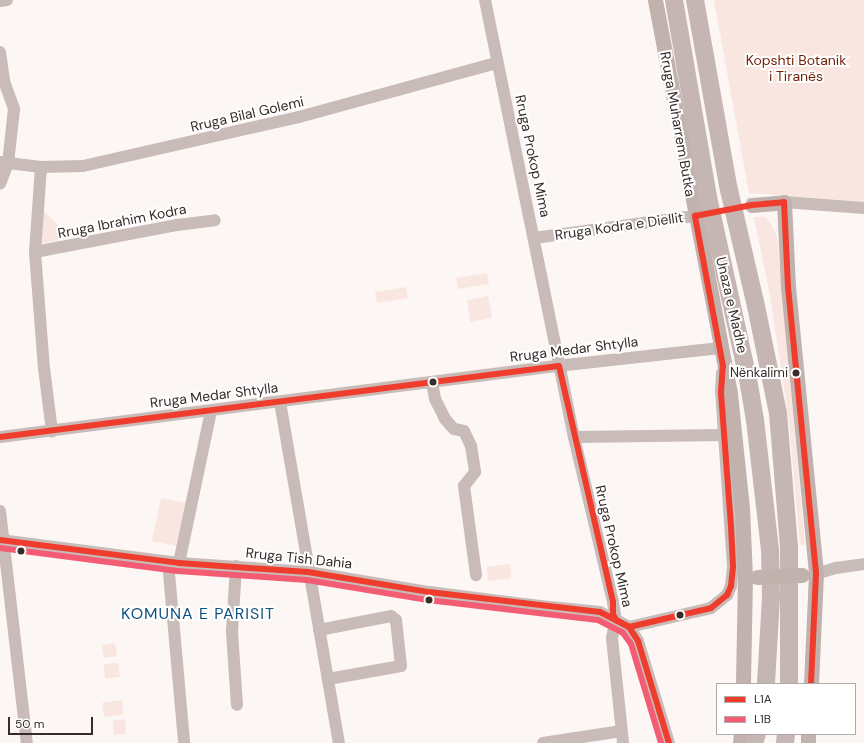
<!DOCTYPE html>
<meta charset="utf-8">
<style>
body{margin:0}
#map{position:relative;width:864px;height:743px;overflow:hidden;background:#fcf6f4;font-family:"DM Sans",sans-serif}
div>[style]{position:absolute}
[style*='--x']{left:calc(var(--x)*1px);top:calc(var(--y)*1px);width:calc(var(--w)*1px);rotate:calc(var(--a)*1deg)}
.green>*{inset:0;background:#f9e6e0}
.major-tunnel>*{height:15px;margin-top:-7.5px;transform-origin:0;background:repeating-linear-gradient(90deg,#d4cecb 0 15px,transparent 0 23px)}
.minor>*{height:12px;margin:-6px;padding:0 6px;transform-origin:6px;border-radius:6px;background:#c8bbb8}
.major>*{height:15px;margin:-7.5px;padding:0 7.5px;transform-origin:7.5px;border-radius:7.5px;background:#c1b2ae}
.highway>*{height:18px;margin:-9px;padding:0 9px;transform-origin:9px;border-radius:9px;background:#c5b6b3}
.major-bridge>*{height:15px;margin:-7.5px;padding:0 7.5px;transform-origin:7.5px;border-radius:7.5px;background:#c1b2ae}
.bus-1>*{height:6px;margin:-3px;padding:0 3px;transform-origin:3px;border-radius:3px;background:#f03c2c}
.bus-2>*{height:6px;margin:-3px;padding:0 3px;transform-origin:3px;border-radius:3px;background:#f35c73}
.dots>*{width:11px;height:11px;translate:-50% -50%;box-sizing:border-box;border:2px solid #fff;border-radius:50%}
span{translate:-50% -50%;white-space:nowrap;text-align:center;line-height:1.15;-webkit-text-stroke:4px #fff;paint-order:stroke}
.bus-label{font-size:13px;color:#362c29}
.right{translate:-100% -50%;text-align:right}
.park-label{font-size:14px;color:#701f07}
.street-label{font-size:14px;color:#362c29}
.quarter-label{font-size:16px;color:#0e5180;letter-spacing:1px}
.legend{position:absolute;left:716px;top:683px;width:140px;height:52px;box-sizing:border-box;background:#fff;border:1px solid #afaba9;margin:0;padding:5px 7px;list-style:none;font-size:12px;color:#362c29}
.legend li{display:flex;align-items:center;gap:8px;height:20px}
.legend b{width:20px;border:1px solid #afaba9}
.scale{position:absolute;left:8px;top:717px;width:85px;height:18px;box-sizing:border-box;border:2px solid #362c29;border-top:0;padding-left:5px;font-size:12px;line-height:14px;white-space:nowrap;color:#362c29;-webkit-text-stroke:3px #fff;paint-order:stroke}
</style>
<div id="map">
<div class="green">
<div style="clip-path:polygon(714px 0,864px 0,864px 202px,749px 193px)"></div>
<div style="clip-path:polygon(43px 210px,70px 238px,41px 244px)"></div>
<div style="clip-path:polygon(754px 217px,765px 217px,770px 222px,777px 236px,805px 545px,800px 545px,789px 422px,770px 296px)"></div>
<div style="clip-path:polygon(487px 273px,489px 284px,458px 289px,456px 278px)"></div>
<div style="clip-path:polygon(406px 287px,408px 298px,377px 303px,375px 292px)"></div>
<div style="clip-path:polygon(488px 296px,492px 318px,470px 322px,467px 300px)"></div>
<div style="clip-path:polygon(161px 498px,186px 503px,177px 546px,152px 541px)"></div>
<div style="clip-path:polygon(510px 564px,511px 578px,488px 581px,487px 567px)"></div>
<div style="clip-path:polygon(115px 643px,117px 656px,104px 658px,102px 645px)"></div>
<div style="clip-path:polygon(118px 663px,120px 677px,105px 678px,104px 664px)"></div>
<div style="clip-path:polygon(122px 700px,124px 714px,104px 717px,102px 703px)"></div>
<div style="clip-path:polygon(125px 719px,126px 734px,114px 735px,113px 721px)"></div>
</div>
<div class="major-tunnel">
<div style="--x:703;--y:214;--w:50;--a:-10.4"></div>
</div>
<div class="minor">
<div style="--x:485;--y:0;--w:446;--a:78.5"></div>
<div style="--x:574;--y:437;--w:170;--a:76.7"></div>
<div style="--x:613;--y:602;--w:18;--a:81"></div>
<div style="--x:0;--y:1;--w:7;--a:-8"></div>
<div style="--x:0;--y:52;--w:29;--a:82"></div>
<div style="--x:4;--y:81;--w:30;--a:70"></div>
<div style="--x:14;--y:109;--w:54;--a:96.3"></div>
<div style="--x:8;--y:163;--w:22;--a:111"></div>
<div style="--x:0;--y:162;--w:41;--a:7"></div>
<div style="--x:41;--y:167;--w:42;--a:-1.4"></div>
<div style="--x:83;--y:166;--w:221;--a:-12.8"></div>
<div style="--x:299;--y:117;--w:205;--a:-15.3"></div>
<div style="--x:41;--y:167;--w:85;--a:94"></div>
<div style="--x:35;--y:252;--w:116;--a:85.6"></div>
<div style="--x:44;--y:368;--w:64;--a:82.8"></div>
<div style="--x:784;--y:202;--w:80;--a:4.3"></div>
<div style="--x:534;--y:238;--w:162;--a:-7.8"></div>
<div style="--x:35;--y:252;--w:145;--a:-10.8"></div>
<div style="--x:177;--y:225;--w:38;--a:-7"></div>
<div style="--x:432;--y:383;--w:16;--a:79"></div>
<div style="--x:435;--y:399;--w:22;--a:63"></div>
<div style="--x:445;--y:419;--w:13;--a:48"></div>
<div style="--x:454;--y:429;--w:10;--a:11"></div>
<div style="--x:464;--y:431;--w:17;--a:65"></div>
<div style="--x:471;--y:446;--w:26;--a:81"></div>
<div style="--x:475;--y:472;--w:18;--a:128"></div>
<div style="--x:464;--y:486;--w:90;--a:82.3"></div>
<div style="--x:280;--y:402;--w:346;--a:80.2"></div>
<div style="--x:0;--y:437;--w:552;--a:-7.28"></div>
<div style="--x:548;--y:367;--w:173;--a:-6.3"></div>
<div style="--x:574;--y:437;--w:150;--a:-0.8"></div>
<div style="--x:0;--y:511;--w:234;--a:83.4"></div>
<div style="--x:0;--y:540;--w:180;--a:7.3"></div>
<div style="--x:179;--y:563;--w:129;--a:4"></div>
<div style="--x:308;--y:572;--w:123;--a:9.4"></div>
<div style="--x:429;--y:592;--w:112;--a:7.2"></div>
<div style="--x:540;--y:606;--w:60;--a:5.7"></div>
<div style="--x:600;--y:612;--w:33;--a:27"></div>
<div style="--x:629;--y:627;--w:17;--a:57"></div>
<div style="--x:638;--y:641;--w:107;--a:73.1"></div>
<div style="--x:168;--y:562;--w:182;--a:84.9"></div>
<div style="--x:179;--y:563;--w:155;--a:-78.1"></div>
<div style="--x:236;--y:566;--w:66;--a:93.5"></div>
<div style="--x:232;--y:632;--w:73;--a:86.1"></div>
<div style="--x:816;--y:574;--w:21;--a:-17"></div>
<div style="--x:836;--y:568;--w:28;--a:-8"></div>
<div style="--x:616;--y:620;--w:18;--a:103"></div>
<div style="--x:612;--y:638;--w:106;--a:84"></div>
<div style="--x:629;--y:627;--w:84;--a:-13"></div>
<div style="--x:711;--y:608;--w:21;--a:-39"></div>
<div style="--x:727;--y:595;--w:10;--a:-66"></div>
<div style="--x:731;--y:586;--w:20;--a:-84"></div>
<div style="--x:733;--y:566;--w:174;--a:-93.9"></div>
<div style="--x:721;--y:392;--w:19;--a:-87"></div>
<div style="--x:319;--y:630;--w:73;--a:-11"></div>
<div style="--x:391;--y:616;--w:6;--a:39"></div>
<div style="--x:396;--y:620;--w:46;--a:83.8"></div>
<div style="--x:401;--y:666;--w:74;--a:169.9"></div>
<div style="--x:543;--y:743;--w:73;--a:-8.7"></div>
</div>
<div class="major">
<div style="--x:655;--y:0;--w:401;--a:79.2"></div>
<div style="--x:730;--y:394;--w:115;--a:84"></div>
<div style="--x:742;--y:508;--w:70;--a:87.5"></div>
<div style="--x:745;--y:578;--w:106;--a:91.1"></div>
<div style="--x:752;--y:205;--w:32;--a:-5"></div>
<div style="--x:784;--y:202;--w:85;--a:87.3"></div>
<div style="--x:788;--y:287;--w:288;--a:84.4"></div>
<div style="--x:816;--y:574;--w:110;--a:92.6"></div>
<div style="--x:740;--y:743;--w:9;--a:-84"></div>
<div style="--x:808;--y:743;--w:9;--a:-90"></div>
</div>
<div class="highway">
<div style="--x:674;--y:0;--w:200;--a:80.2"></div>
<div style="--x:708;--y:197;--w:186;--a:77.6"></div>
<div style="--x:748;--y:379;--w:42;--a:80.3"></div>
<div style="--x:755;--y:420;--w:130;--a:83.4"></div>
<div style="--x:770;--y:549;--w:48;--a:88.8"></div>
<div style="--x:771;--y:597;--w:87;--a:93.3"></div>
<div style="--x:695;--y:0;--w:193;--a:79.9"></div>
<div style="--x:729;--y:190;--w:119;--a:76.9"></div>
<div style="--x:756;--y:306;--w:109;--a:78.4"></div>
<div style="--x:778;--y:413;--w:133;--a:85.3"></div>
<div style="--x:789;--y:546;--w:138;--a:90"></div>
<div style="--x:754;--y:743;--w:9;--a:-72"></div>
<div style="--x:785;--y:743;--w:9;--a:-84"></div>
</div>
<div class="major-bridge">
<div style="--x:757;--y:577;--w:45;--a:-2.5"></div>
</div>
<div class="bus-1">
<div style="--x:0;--y:437;--w:563;--a:-7.24"></div>
<div style="--x:559;--y:366;--w:242;--a:77.1"></div>
<div style="--x:613;--y:602;--w:12;--a:90"></div>
<div style="--x:613;--y:614;--w:7;--a:63"></div>
<div style="--x:616;--y:620;--w:15;--a:28"></div>
<div style="--x:0;--y:540;--w:180;--a:7.3"></div>
<div style="--x:179;--y:563;--w:129;--a:4"></div>
<div style="--x:308;--y:572;--w:123;--a:9.4"></div>
<div style="--x:429;--y:592;--w:172;--a:6.7"></div>
<div style="--x:600;--y:612;--w:33;--a:27"></div>
<div style="--x:629;--y:627;--w:17;--a:57"></div>
<div style="--x:638;--y:641;--w:107;--a:73.1"></div>
<div style="--x:629;--y:627;--w:84;--a:-13"></div>
<div style="--x:711;--y:608;--w:21;--a:-39"></div>
<div style="--x:727;--y:595;--w:10;--a:-66"></div>
<div style="--x:731;--y:586;--w:20;--a:-84"></div>
<div style="--x:733;--y:566;--w:40;--a:-92.9"></div>
<div style="--x:731;--y:526;--w:134;--a:-94.3"></div>
<div style="--x:721;--y:392;--w:26;--a:-86"></div>
<div style="--x:723;--y:366;--w:153;--a:-100.6"></div>
<div style="--x:695;--y:216;--w:58;--a:-10.9"></div>
<div style="--x:752;--y:205;--w:32;--a:-5"></div>
<div style="--x:784;--y:202;--w:85;--a:87.3"></div>
<div style="--x:788;--y:287;--w:288;--a:84.4"></div>
<div style="--x:816;--y:574;--w:110;--a:92.6"></div>
</div>
<div class="bus-2">
<div style="--x:0;--y:548;--w:179;--a:7.4"></div>
<div style="--x:178;--y:571;--w:129;--a:4"></div>
<div style="--x:307;--y:580;--w:123;--a:9.4"></div>
<div style="--x:428;--y:600;--w:171;--a:6.7"></div>
<div style="--x:598;--y:620;--w:28;--a:27"></div>
<div style="--x:623;--y:633;--w:14;--a:54"></div>
<div style="--x:631;--y:644;--w:103;--a:73.1"></div>
</div>
<div class="dots">
<div style="left:796px;top:373px;background:#362c29"></div>
<div style="left:433px;top:382px;background:#362c29"></div>
<div style="left:21px;top:551px;background:#362c29"></div>
<div style="left:429px;top:600px;background:#362c29"></div>
<div style="left:680px;top:615px;background:#362c29"></div>
</div>
<div class="bus-label">
<span class="right" style="left:788px;top:373px">Nënkalimi</span>
</div>
<div class="park-label">
<span style="left:796px;top:68px">Kopshti Botanik<br>i Tiranës</span>
</div>
<div class="street-label">
<span style="left:247px;top:114px;rotate:-13deg">Rruga Bilal Golemi</span>
<span style="left:678px;top:124px;rotate:80deg">Rruga Muharrem Butka</span>
<span style="left:533px;top:156px;rotate:78deg">Rruga Prokop Mima</span>
<span style="left:122px;top:221px;rotate:-11deg">Rruga Ibrahim Kodra</span>
<span style="left:619px;top:226px;rotate:-8deg">Rruga Kodra e Diellit</span>
<span style="left:732px;top:305px;rotate:77deg">Unaza e Madhe</span>
<span style="left:574px;top:349px;rotate:-7deg">Rruga Medar Shtylla</span>
<span style="left:214px;top:395px;rotate:-7deg">Rruga Medar Shtylla</span>
<span style="left:614px;top:546px;rotate:77deg">Rruga Prokop Mima</span>
<span style="left:299px;top:558px;rotate:6deg">Rruga Tish Dahia</span>
</div>
<div class="quarter-label">
<span style="left:198px;top:614px">KOMUNA E PARISIT</span>
</div>
<ul class="legend">
<li><b style="height:5px;background:#f03c2c"></b>L1A</li>
<li><b style="height:5px;background:#f35c73"></b>L1B</li>
</ul>
<div class="scale">50 m</div>
</div>
